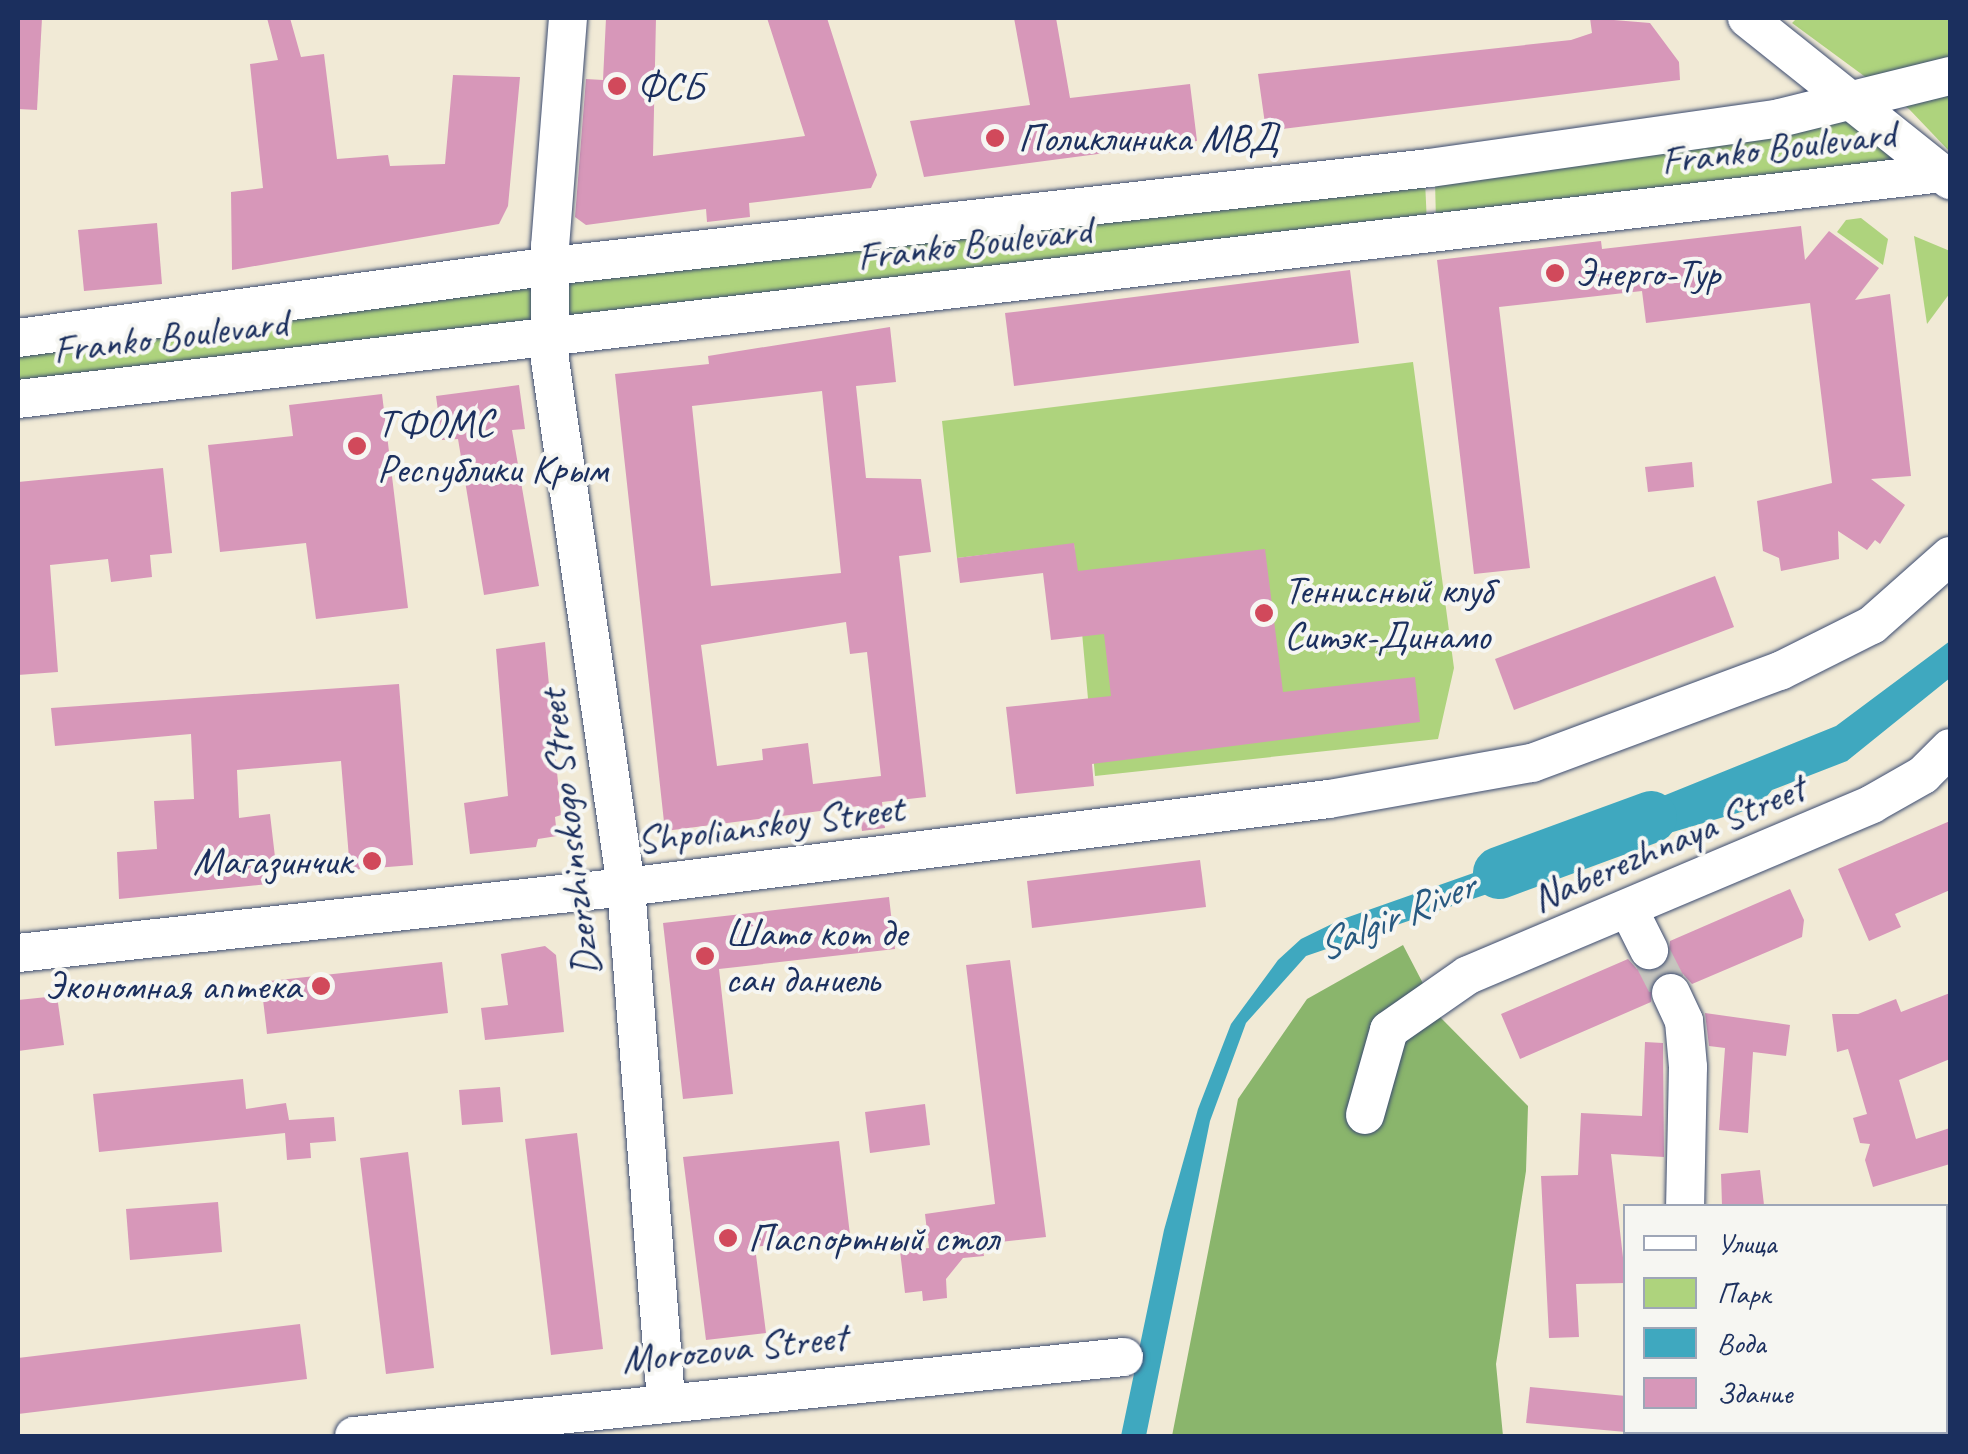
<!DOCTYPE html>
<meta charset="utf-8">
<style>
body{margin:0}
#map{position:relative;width:1968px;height:1454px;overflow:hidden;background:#f1ead6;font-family:Caveat,sans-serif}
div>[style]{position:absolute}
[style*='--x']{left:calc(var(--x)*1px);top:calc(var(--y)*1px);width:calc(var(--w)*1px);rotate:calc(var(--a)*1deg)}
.green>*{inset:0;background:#aed37d}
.forest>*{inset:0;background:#8ab56c}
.water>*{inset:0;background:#3fa8bf}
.river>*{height:52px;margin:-26px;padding:0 26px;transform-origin:26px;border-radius:26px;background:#3fa8bf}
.building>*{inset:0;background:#d797b9}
.minor-tunnel>*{height:38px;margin-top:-19px;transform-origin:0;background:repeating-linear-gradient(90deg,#c6c5be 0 38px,transparent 0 57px)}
.roads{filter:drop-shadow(0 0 2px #3b4b70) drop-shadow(0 0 2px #3b4b70)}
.minor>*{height:38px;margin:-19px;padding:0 19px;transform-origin:19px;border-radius:19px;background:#fff}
.dots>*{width:28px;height:28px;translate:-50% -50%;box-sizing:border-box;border:5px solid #f6f6f2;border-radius:50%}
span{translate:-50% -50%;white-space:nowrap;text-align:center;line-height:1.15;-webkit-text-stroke:8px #f6f6f2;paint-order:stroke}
.poi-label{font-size:40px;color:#1b2f5e}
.left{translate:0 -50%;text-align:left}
.right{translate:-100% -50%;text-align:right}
.street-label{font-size:40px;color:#1b2f5e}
.water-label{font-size:42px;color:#285980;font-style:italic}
.frame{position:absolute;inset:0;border:20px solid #1b2f5e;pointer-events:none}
.legend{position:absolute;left:1623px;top:1204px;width:325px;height:230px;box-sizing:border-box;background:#f6f6f2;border:2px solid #9ea6b7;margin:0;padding:12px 18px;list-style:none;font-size:30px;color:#1b2f5e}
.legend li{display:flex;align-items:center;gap:20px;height:50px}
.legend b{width:50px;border:2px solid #9ea6b7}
</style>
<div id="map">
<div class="green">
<div style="clip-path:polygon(1797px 18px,1950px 18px,1950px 152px,1909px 109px,1792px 23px)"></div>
<div style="clip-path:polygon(1855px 116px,1912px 164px,1436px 222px,1435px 180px)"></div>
<div style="clip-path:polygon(1425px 181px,1427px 224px,557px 325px,559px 277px)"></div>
<div style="clip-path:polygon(1861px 218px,1888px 239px,1883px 265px,1837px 232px,1846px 220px)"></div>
<div style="clip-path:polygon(1914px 236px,1950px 251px,1950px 293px,1927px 324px)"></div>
<div style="clip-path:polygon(543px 279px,541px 327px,18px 387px,18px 350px)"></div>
<div style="clip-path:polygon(1413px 362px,1454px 668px,1438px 739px,1095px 776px,1074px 544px,957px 558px,942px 421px)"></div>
</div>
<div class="forest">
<div style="clip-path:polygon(1403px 945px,1441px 1018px,1528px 1106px,1526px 1171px,1496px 1364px,1503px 1436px,1172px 1436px,1238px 1099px,1307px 999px)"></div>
</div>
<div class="water">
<div style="clip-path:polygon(1950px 641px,1950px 678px,1847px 761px,1772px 790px,1758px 807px,1591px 856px,1579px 830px,1836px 726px)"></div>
<div style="clip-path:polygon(1564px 841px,1575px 864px,1306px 956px,1246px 1023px,1210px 1121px,1146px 1436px,1121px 1436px,1164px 1230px,1198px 1109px,1231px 1024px,1278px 960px,1301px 939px,1340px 920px)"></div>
</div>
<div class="river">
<div style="--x:1499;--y:873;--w:162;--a:-20.2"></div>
</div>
<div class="building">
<div style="clip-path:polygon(18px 18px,42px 18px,37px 110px,18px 109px)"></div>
<div style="clip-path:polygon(267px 18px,290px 18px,301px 57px,324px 54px,337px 159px,388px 155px,390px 166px,445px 164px,453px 75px,520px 77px,508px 206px,499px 224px,232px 270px,231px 192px,263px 188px,250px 64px,278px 60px)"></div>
<div style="clip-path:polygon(606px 18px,656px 18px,653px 156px,805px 136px,767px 18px,827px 18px,877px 175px,871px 188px,749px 203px,750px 217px,707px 222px,706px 209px,586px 225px,575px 217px,586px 79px,603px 80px)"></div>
<div style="clip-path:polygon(1014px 18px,1056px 18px,1070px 98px,1190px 84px,1197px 141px,924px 177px,910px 121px,1030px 105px)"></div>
<div style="clip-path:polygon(1590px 18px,1650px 23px,1679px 62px,1680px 80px,1266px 131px,1258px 74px,1571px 40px,1592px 33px)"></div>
<div style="clip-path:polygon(157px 223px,162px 284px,84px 291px,78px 230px)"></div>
<div style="clip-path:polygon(1801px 226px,1805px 260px,1829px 231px,1879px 268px,1855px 300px,1890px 294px,1911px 476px,1871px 479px,1905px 505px,1880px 544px,1875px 540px,1867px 550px,1838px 531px,1839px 559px,1781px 571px,1779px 558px,1763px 551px,1757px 501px,1832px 483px,1810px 303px,1646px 323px,1642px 291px,1499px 307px,1530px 568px,1474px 574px,1437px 260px,1601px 241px,1602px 249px)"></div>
<div style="clip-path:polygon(1350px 270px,1359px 343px,1014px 386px,1005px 313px)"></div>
<div style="clip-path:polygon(evenodd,890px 327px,896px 382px,856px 386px,866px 478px,921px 479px,931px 552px,899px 556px,926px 797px,882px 802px,885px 828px,862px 831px,859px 806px,665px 831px,615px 374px,709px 364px,708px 356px,890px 327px,822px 391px,841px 573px,711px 586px,692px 406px,822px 391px,890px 327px,846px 622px,850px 654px,867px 652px,881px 776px,813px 784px,808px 743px,762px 749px,763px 760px,717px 766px,701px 645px,846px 622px)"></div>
<div style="clip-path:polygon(519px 385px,525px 429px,512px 430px,539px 586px,484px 595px,458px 439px,442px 440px,436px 396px)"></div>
<div style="clip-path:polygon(382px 394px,408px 608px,316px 619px,306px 543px,220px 552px,208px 445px,293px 436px,289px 405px)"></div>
<div style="clip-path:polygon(1692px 462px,1694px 487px,1648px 492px,1645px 467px)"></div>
<div style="clip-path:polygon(163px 468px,172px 553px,150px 555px,152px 577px,111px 582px,108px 559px,50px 565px,58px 672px,18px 675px,18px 482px)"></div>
<div style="clip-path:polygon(1074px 543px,1078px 571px,1265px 549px,1283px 692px,1415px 677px,1420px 722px,1092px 764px,1094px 786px,1016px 794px,1006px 707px,1111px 696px,1104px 634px,1051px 640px,1043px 573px,960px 583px,957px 558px)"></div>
<div style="clip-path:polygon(1715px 576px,1734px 627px,1514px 710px,1495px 659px)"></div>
<div style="clip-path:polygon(545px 642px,561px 815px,555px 817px,557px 836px,538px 839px,536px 847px,470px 854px,464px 803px,508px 796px,496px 649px)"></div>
<div style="clip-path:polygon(399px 684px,413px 865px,350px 870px,341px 761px,237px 770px,239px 818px,270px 814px,278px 883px,119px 899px,117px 852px,157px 849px,154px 801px,194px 799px,191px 734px,55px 746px,51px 708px)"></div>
<div style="clip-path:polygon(1950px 821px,1950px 890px,1895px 914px,1901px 927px,1869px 941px,1838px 869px)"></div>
<div style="clip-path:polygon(1200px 860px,1206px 907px,1032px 928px,1027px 881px)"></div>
<div style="clip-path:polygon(1790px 889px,1804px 920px,1802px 937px,1692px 984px,1683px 974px,1662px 972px,1652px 981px,1651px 1002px,1520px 1059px,1501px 1014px,1628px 959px,1637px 969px,1658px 970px,1668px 962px,1670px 941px)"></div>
<div style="clip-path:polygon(889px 897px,895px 949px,719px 969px,733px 1094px,683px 1099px,663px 923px)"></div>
<div style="clip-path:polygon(545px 946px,556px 955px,564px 1032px,485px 1040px,481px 1008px,508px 1005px,501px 954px)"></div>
<div style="clip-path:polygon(1010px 960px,1046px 1237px,982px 1244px,984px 1256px,963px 1258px,946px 1279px,947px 1298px,923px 1301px,922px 1291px,905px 1293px,900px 1251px,929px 1248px,925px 1214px,995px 1204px,966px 965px)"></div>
<div style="clip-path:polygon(442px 962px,448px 1013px,267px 1034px,261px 982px)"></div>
<div style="clip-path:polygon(1950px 993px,1950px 1059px,1899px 1080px,1916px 1139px,1950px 1128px,1950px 1164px,1873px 1187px,1865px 1160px,1870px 1144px,1860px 1143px,1853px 1118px,1867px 1114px,1848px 1049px,1837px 1052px,1832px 1014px,1858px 1014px,1896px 999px,1901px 1012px)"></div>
<div style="clip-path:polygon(57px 996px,64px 1045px,18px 1051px,18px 1000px)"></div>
<div style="clip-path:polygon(1705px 1013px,1790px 1025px,1786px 1056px,1753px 1052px,1748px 1133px,1719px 1130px,1725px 1048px,1709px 1046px)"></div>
<div style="clip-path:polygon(1645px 1042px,1663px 1043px,1664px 1157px,1611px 1154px,1626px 1283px,1576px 1284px,1579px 1337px,1549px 1338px,1541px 1176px,1578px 1175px,1581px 1113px,1642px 1116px)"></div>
<div style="clip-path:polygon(243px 1079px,246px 1109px,286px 1103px,289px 1120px,334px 1117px,336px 1141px,310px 1143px,311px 1158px,287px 1160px,285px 1133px,99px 1152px,93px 1094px)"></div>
<div style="clip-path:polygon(500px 1087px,503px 1122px,462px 1125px,459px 1090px)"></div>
<div style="clip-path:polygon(925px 1104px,930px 1145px,870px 1153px,865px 1112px)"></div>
<div style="clip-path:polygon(577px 1133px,603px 1349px,551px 1355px,525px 1139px)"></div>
<div style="clip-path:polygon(839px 1141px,850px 1235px,755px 1247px,766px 1333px,706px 1340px,683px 1157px)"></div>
<div style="clip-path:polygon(408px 1152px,434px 1368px,386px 1374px,360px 1158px)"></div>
<div style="clip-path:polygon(1760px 1170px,1764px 1205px,1722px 1206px,1721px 1174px)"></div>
<div style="clip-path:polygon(218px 1202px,222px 1252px,130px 1260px,126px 1209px)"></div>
<div style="clip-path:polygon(300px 1324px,307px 1379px,18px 1414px,18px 1358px)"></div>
<div style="clip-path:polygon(1530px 1387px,1626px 1396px,1626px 1432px,1526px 1423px)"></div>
</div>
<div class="minor-tunnel">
<div style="--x:1649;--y:950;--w:48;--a:62.9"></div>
</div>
<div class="roads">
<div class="minor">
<div style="--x:568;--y:18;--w:229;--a:94.5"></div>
<div style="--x:550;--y:246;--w:114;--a:90"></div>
<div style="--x:550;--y:360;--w:532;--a:81.79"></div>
<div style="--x:626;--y:887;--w:515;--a:85.54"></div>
<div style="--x:1747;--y:18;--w:260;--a:38.6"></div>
<div style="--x:18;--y:338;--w:539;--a:-7.68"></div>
<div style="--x:552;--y:266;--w:883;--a:-6.37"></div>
<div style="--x:1430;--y:168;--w:354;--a:-8.1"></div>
<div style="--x:1780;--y:118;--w:175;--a:-13.9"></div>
<div style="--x:18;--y:399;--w:1936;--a:-6.7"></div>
<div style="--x:1629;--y:910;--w:45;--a:63.4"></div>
<div style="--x:18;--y:953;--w:612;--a:-6.2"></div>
<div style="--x:626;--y:887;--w:708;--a:-7.14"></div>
<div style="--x:1329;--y:799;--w:206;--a:-10.1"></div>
<div style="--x:1532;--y:763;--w:265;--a:-20.4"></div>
<div style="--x:1780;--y:671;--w:103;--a:-26.6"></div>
<div style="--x:1872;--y:625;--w:104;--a:-41.5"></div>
<div style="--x:1671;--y:993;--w:31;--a:65"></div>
<div style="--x:1684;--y:1021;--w:46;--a:85"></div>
<div style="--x:1688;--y:1067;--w:139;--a:91.2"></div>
<div style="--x:1365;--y:1115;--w:88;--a:-74.2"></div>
<div style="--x:1389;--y:1030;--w:96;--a:-34.8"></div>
<div style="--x:1468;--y:975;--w:439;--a:-22.9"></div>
<div style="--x:1872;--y:804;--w:59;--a:-29.6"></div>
<div style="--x:1923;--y:775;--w:38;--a:-45"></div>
<div style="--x:354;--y:1436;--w:774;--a:-5.86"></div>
<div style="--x:1679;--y:1436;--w:4;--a:-76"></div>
<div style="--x:1912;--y:1436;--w:12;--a:-20"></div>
</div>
</div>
<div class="dots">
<div style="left:617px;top:86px;background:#d1495b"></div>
<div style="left:995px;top:138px;background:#d1495b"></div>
<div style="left:1555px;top:273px;background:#d1495b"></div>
<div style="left:357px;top:446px;background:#d1495b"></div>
<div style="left:1264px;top:613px;background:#d1495b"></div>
<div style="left:372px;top:861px;background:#d1495b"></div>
<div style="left:705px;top:956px;background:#d1495b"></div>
<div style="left:321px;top:986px;background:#d1495b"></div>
<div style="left:728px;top:1238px;background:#d1495b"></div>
</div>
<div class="poi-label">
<span class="left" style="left:637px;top:86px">ФСБ</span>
<span class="left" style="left:1018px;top:138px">Поликлиника МВД</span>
<span class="left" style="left:1575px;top:273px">Энерго-Тур</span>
<span class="left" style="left:377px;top:446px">ТФОМС<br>Республики Крым</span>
<span class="left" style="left:1284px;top:613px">Теннисный клуб<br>Ситэк-Динамо</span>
<span class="right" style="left:352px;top:861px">Магазинчик</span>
<span class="left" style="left:725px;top:956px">Шато кот де<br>сан даниель</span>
<span class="right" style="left:301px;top:986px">Экономная аптека</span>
<span class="left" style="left:748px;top:1238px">Паспортный стол</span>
</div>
<div class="street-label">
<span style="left:1778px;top:147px;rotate:-7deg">Franko Boulevard</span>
<span style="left:974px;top:243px;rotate:-7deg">Franko Boulevard</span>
<span style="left:170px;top:336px;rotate:-7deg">Franko Boulevard</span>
<span style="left:770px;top:824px;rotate:-7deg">Shpolianskoy Street</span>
<span style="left:569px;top:833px;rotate:-97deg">Dzerzhinskogo Street</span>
<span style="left:1668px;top:843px;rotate:-23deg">Naberezhnaya Street</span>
<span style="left:734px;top:1348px;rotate:-6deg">Morozova Street</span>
</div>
<div class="water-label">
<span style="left:1395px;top:917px;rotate:-23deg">Salgir River</span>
</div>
<div class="frame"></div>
<ul class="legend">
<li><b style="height:12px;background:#fff"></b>Улица</li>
<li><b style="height:28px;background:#aed37d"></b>Парк</li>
<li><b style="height:28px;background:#3fa8bf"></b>Вода</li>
<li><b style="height:28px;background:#d797b9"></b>Здание</li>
</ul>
</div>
